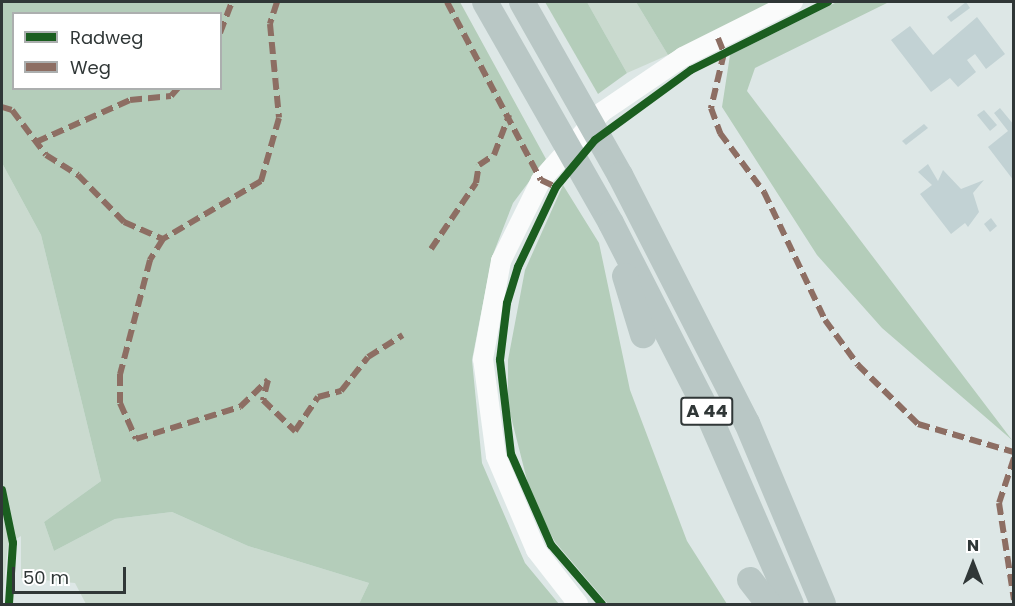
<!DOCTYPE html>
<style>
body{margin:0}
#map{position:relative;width:1015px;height:606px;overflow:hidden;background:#dde7e6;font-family:Poppins,sans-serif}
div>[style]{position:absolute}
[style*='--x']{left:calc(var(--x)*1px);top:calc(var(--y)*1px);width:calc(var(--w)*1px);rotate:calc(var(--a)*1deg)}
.green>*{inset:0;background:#cadacf}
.forest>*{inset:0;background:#b4cdba}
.building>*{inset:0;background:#c2d2d4}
.secondary>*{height:20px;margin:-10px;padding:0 10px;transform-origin:10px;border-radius:10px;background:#fafbfb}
.highway>*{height:26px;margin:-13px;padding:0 13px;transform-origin:13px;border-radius:13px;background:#b9c7c5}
.quiet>*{height:6px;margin-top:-3px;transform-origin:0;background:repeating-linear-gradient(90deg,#8d6e63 0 12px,transparent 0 18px)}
.cycleway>*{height:8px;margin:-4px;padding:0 4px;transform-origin:4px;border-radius:4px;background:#1b5e20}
span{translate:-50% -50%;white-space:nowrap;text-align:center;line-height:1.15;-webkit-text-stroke:4.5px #fff;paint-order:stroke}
.shield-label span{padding:2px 4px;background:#fff;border:2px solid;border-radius:4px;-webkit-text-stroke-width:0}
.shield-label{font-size:18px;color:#303737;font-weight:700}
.frame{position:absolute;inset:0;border:3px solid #303737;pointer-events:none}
.legend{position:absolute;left:12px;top:12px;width:210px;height:78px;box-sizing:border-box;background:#fff;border:2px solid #acafaf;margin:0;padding:8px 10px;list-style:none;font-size:18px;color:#303737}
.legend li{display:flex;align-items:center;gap:12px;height:30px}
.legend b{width:30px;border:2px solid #acafaf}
.north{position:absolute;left:943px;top:534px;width:60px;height:60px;-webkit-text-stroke:4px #fff;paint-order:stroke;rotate:0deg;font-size:16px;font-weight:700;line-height:24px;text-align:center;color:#303737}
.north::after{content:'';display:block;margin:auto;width:21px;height:27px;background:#303737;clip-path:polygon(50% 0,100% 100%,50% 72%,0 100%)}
.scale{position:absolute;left:12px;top:567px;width:114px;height:27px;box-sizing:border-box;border:3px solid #303737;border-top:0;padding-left:8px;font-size:18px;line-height:21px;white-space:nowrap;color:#303737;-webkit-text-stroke:4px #fff;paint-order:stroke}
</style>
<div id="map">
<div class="green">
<div style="clip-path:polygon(587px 2px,636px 2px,668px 55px,627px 73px)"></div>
<div style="clip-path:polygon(2px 163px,41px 235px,101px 481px,44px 522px,54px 551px,115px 519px,172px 512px,248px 546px,369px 583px,359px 604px,86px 604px,75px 583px,21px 578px,21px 536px,8px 544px,2px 604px)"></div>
</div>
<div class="forest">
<div style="clip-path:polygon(evenodd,2px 2px,460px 2px,546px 159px,513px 203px,492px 257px,472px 360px,482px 463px,525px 563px,559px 604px,359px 604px,369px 583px,248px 546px,172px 512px,115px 519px,54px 551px,44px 522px,101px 481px,41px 235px,2px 163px,2px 2px,14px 14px,220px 14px,220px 88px,14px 88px,14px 14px)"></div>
<div style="clip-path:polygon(545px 2px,587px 2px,627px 73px,598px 94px)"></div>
<div style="clip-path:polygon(636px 2px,772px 2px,668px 55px)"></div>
<div style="clip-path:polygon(837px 2px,889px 2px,755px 68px,747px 91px,1012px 440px,882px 328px,817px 255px,722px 107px,730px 55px)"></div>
<div style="clip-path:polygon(563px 185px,599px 243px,630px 390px,687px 541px,727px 604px,608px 604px,555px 542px,531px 496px,508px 405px,508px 360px,525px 270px)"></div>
</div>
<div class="building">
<div style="clip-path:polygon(966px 2px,970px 8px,951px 22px,947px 17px)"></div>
<div style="clip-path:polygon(977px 17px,1005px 54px,986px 69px,975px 54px,967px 60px,976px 72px,958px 87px,950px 78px,931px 92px,891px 40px,910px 26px,933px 55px)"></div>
<div style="clip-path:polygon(1000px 108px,1014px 125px,1014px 181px,988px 147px,1008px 131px,994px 113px)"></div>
<div style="clip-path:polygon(984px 110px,997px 125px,990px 131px,977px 115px)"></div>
<div style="clip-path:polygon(924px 124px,928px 128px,906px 145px,902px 141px)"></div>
<div style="clip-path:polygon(928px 164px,938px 181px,943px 170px,961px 189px,984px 180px,973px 193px,979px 212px,968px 227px,965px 223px,951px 234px,920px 194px,932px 185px,918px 172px)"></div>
<div style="clip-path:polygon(991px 218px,997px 226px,990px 232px,984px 224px)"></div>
</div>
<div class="secondary">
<div style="--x:578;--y:604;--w:68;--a:-127.9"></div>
<div style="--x:536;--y:550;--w:102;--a:-113.1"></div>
<div style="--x:496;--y:456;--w:98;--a:-97.6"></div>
<div style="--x:483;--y:359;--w:100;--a:-79.6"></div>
<div style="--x:501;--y:261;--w:90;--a:-63.7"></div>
<div style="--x:541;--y:180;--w:91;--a:-48.1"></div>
<div style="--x:602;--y:112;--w:98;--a:-34.2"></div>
<div style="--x:683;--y:57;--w:123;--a:-26.6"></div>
</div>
<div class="highway">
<div style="--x:485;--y:2;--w:254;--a:60.3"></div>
<div style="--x:611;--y:223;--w:211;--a:62.9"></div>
<div style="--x:707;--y:411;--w:210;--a:66.5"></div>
<div style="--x:522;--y:2;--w:199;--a:60.5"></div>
<div style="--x:620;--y:175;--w:279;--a:62.9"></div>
<div style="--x:747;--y:423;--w:196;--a:67.2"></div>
<div style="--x:625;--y:276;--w:62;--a:73"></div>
<div style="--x:750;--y:580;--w:31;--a:52"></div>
</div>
<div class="quiet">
<div style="--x:277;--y:2;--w:23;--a:108"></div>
<div style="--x:270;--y:24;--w:94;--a:84.5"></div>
<div style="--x:279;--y:118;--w:66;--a:105.9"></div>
<div style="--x:261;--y:181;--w:114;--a:149.4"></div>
<div style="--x:163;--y:239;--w:25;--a:122"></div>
<div style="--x:150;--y:260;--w:118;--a:104.7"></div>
<div style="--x:120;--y:374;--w:29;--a:90"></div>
<div style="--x:120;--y:403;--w:39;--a:66"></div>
<div style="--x:136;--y:439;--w:109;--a:-17.1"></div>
<div style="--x:240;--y:407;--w:39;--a:-44"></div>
<div style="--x:268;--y:380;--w:21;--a:104"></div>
<div style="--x:263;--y:400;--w:45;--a:44.1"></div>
<div style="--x:295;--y:431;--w:41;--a:-55.9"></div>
<div style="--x:318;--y:397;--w:24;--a:-15"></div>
<div style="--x:341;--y:391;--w:43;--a:-51.5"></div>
<div style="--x:368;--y:357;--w:41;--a:-32.2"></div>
<div style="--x:447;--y:2;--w:201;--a:62.2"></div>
<div style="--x:541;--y:180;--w:17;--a:25"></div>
<div style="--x:220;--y:33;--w:33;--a:-69"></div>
<div style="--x:718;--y:38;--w:16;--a:68"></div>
<div style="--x:724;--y:53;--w:57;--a:103.3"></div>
<div style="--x:711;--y:108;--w:27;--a:70"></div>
<div style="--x:720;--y:133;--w:74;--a:53.3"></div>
<div style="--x:764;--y:192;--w:142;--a:64.5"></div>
<div style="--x:825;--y:320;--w:56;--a:53.7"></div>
<div style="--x:858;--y:365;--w:84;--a:44.5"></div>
<div style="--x:918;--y:424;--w:100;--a:16.3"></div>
<div style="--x:2;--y:107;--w:10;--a:17"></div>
<div style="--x:12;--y:110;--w:56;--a:52.9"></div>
<div style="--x:46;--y:155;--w:38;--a:32"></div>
<div style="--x:78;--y:175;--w:66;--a:45.6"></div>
<div style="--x:124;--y:222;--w:43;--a:23.6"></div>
<div style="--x:36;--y:142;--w:103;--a:-24.1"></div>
<div style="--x:130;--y:100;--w:41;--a:-5.6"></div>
<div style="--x:171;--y:96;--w:11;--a:-49"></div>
<div style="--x:431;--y:249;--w:80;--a:-55.7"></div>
<div style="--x:476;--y:183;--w:18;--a:-81"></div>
<div style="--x:479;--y:165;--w:18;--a:-34"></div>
<div style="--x:494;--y:155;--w:43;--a:-69.4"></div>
<div style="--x:1014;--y:458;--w:47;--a:108.4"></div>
<div style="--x:999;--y:503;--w:98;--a:81.2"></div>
</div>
<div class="cycleway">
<div style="--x:2;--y:490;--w:54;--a:78.3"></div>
<div style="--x:13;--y:543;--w:61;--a:93.8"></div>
<div style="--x:602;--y:604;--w:78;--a:-130.8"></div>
<div style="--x:551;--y:545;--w:99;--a:-113.7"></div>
<div style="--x:511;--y:454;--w:95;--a:-96.7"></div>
<div style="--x:500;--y:360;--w:57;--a:-83"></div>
<div style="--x:507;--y:303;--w:38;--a:-73"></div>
<div style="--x:518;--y:267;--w:89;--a:-64.6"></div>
<div style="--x:556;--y:187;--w:61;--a:-50.3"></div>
<div style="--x:595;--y:140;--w:119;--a:-36.1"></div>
<div style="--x:691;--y:70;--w:153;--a:-26.4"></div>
</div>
<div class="shield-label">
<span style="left:707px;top:411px">A 44</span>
</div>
<div class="frame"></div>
<ul class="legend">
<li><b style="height:8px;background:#1b5e20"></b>Radweg</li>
<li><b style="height:8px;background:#8d6e63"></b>Weg</li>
</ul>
<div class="north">N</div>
<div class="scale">50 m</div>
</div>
